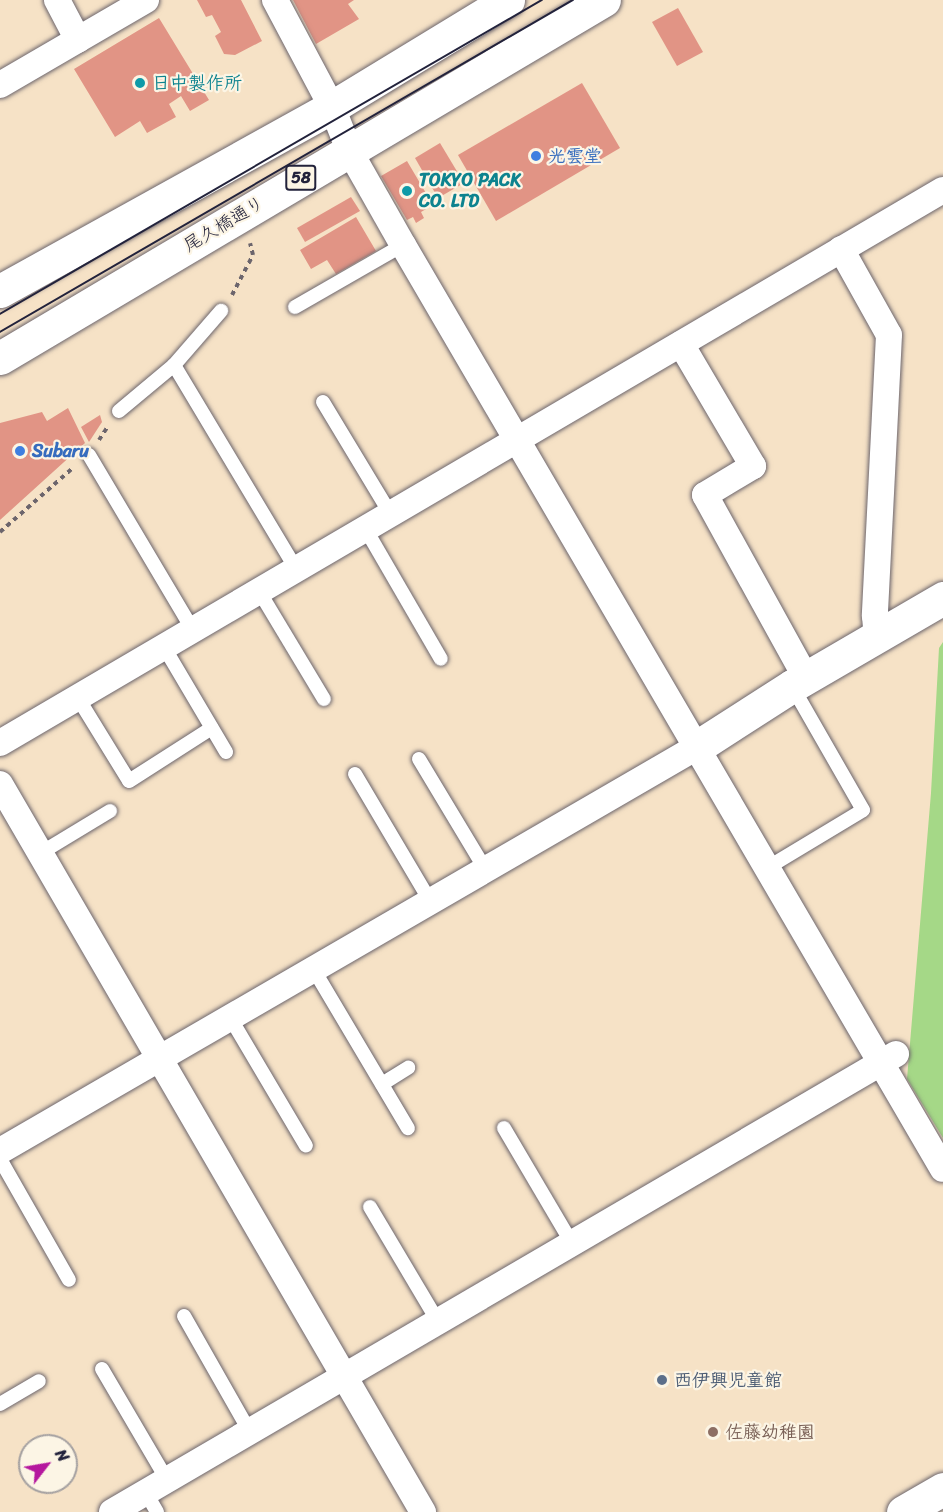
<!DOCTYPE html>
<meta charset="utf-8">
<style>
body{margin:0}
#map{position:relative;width:943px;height:1512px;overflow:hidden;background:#f6e2c6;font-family:Sriracha,"Klee One",sans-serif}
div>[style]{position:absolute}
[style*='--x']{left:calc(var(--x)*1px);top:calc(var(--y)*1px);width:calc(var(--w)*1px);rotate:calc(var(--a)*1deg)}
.green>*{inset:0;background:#a5d887}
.building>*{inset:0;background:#e19485}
.path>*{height:4px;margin-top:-2px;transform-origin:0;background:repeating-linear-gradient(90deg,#6c656c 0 4.5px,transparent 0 9px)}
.roads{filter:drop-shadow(0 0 2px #6c656c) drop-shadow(0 0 2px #6c656c)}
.lane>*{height:14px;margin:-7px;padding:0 7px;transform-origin:7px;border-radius:7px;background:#fff}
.street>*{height:26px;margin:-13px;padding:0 13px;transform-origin:13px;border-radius:13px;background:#fff}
.secondary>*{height:33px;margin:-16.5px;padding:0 16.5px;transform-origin:16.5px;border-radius:16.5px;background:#fff}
.primary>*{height:33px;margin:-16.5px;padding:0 16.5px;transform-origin:16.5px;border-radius:16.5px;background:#fff}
.tram>*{height:1.5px;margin:-0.75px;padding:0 0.75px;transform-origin:0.75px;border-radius:0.75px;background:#22223b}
.dots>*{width:16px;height:16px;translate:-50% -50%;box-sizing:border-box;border:3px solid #fcf5e5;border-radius:50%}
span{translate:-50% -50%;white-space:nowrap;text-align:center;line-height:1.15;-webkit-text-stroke:4.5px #fcf5e5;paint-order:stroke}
.shield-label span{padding:2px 4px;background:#fcf5e5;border:2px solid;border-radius:4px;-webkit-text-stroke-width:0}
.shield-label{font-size:16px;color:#22223b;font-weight:700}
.culture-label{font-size:18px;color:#0d838f;font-weight:700}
.left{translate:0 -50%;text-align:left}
.shop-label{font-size:18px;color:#366cbe;font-weight:700}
.street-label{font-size:18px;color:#22223b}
.service-label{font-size:18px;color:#4e5e75;font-weight:700}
.education-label{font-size:18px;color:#785e54;font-weight:700}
.north{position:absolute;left:18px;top:1434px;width:60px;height:60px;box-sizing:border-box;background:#fcf5e5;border:2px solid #a5a1a1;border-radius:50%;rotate:59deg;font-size:16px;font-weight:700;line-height:24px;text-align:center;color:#22223b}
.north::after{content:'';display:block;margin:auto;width:21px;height:27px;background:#b5179e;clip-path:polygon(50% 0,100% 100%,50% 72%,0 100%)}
</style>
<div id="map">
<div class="green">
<div style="clip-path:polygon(943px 642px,943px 1138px,907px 1079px,931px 793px,939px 648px)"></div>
</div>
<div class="building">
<div style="clip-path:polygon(197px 0,241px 0,262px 41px,235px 55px,224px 54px,215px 36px,221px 32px,212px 15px,206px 17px)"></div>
<div style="clip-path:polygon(293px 0,354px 0,348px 4px,359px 19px,316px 44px)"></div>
<div style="clip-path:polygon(678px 8px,703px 52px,677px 66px,652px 22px)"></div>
<div style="clip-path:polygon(159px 18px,209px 100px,190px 111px,181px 96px,169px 104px,176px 117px,147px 133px,140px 121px,115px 137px,74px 69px)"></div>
<div style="clip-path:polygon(582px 83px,620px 148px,496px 221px,458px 155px)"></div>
<div style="clip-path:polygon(440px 143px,464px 183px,438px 198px,415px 158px)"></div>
<div style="clip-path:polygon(407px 161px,433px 205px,421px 212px,424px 218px,416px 223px,413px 217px,407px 220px,381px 176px)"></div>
<div style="clip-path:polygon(351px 197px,360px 211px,305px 242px,297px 228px)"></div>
<div style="clip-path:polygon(356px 217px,376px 251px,336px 274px,327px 260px,311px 269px,300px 250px)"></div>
<div style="clip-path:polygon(68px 408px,85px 443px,0 520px,0 423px,42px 412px,47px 421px)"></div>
<div style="clip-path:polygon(100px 415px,102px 422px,89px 442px,81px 427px)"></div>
</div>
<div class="path">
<div style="--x:232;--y:295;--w:45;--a:-62.3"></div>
<div style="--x:253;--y:255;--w:12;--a:-104"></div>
<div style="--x:99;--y:440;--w:17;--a:-57"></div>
<div style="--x:0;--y:532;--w:98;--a:-41.3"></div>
</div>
<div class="roads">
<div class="lane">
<div style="--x:295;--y:307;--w:125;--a:-29.9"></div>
<div style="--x:174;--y:365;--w:238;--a:59.1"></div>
<div style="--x:323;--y:402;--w:130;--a:58.9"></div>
<div style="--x:119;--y:411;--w:72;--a:-39.9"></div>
<div style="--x:174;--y:365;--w:72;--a:-49"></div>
<div style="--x:89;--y:455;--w:204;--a:59.3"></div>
<div style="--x:365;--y:528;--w:151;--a:59.9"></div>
<div style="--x:259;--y:591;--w:126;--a:59"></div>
<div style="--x:164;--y:647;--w:122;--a:59.4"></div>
<div style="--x:78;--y:698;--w:97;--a:58.4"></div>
<div style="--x:129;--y:781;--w:98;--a:-32.6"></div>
<div style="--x:419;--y:759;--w:128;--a:59"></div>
<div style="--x:355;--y:774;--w:147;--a:59.4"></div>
<div style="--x:39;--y:854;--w:83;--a:-31.2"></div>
<div style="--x:767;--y:868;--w:112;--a:-31.1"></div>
<div style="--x:863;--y:810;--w:143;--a:-119.8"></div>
<div style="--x:314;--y:970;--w:184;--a:59.3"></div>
<div style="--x:231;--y:1019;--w:147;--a:59.4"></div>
<div style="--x:382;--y:1084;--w:31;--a:-32"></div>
<div style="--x:504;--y:1128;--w:136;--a:59.5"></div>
<div style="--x:0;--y:1159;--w:139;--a:60.3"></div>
<div style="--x:370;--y:1207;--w:135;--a:59.3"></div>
<div style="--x:184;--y:1316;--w:133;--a:60.4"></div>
<div style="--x:102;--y:1369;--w:129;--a:59.6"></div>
<div style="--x:0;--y:1404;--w:45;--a:-30.5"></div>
<div style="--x:146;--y:1493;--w:22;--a:60"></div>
</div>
<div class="street">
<div style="--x:57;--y:0;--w:45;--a:62.3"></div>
<div style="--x:275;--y:0;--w:121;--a:62"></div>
<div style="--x:332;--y:107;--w:46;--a:68.4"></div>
<div style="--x:349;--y:150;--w:109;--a:60.4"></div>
<div style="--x:403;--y:245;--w:1070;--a:59.7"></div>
<div style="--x:0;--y:85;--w:169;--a:-30.2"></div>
<div style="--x:841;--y:249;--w:98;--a:60.8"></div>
<div style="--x:889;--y:335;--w:281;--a:92.9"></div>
<div style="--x:875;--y:616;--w:22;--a:85"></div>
<div style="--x:681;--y:344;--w:142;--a:59.5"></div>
<div style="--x:753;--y:466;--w:56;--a:148.9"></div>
<div style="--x:705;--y:495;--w:209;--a:61.1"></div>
<div style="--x:0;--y:743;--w:1093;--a:-30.39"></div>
<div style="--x:0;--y:784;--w:842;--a:59.84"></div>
<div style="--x:0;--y:1151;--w:806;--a:-30.1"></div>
<div style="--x:112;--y:1512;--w:908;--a:-30.29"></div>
</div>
<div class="secondary">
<div style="--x:697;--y:747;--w:113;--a:-32.7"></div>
<div style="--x:792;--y:686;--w:175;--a:-30.2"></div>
<div style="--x:903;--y:1512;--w:46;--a:-29.9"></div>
</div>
<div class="primary">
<div style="--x:0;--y:291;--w:380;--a:-29"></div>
<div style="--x:332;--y:107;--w:206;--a:-31.3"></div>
<div style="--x:0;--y:358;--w:702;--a:-30.66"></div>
</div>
</div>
<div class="tram">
<div style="--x:0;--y:314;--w:626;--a:-30.09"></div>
<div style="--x:0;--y:332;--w:662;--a:-30.09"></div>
</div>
<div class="dots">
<div style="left:140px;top:83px;background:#0f9aa8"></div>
<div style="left:536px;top:156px;background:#3f7fe0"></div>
<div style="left:407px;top:191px;background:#0f9aa8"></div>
<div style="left:20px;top:451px;background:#3f7fe0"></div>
<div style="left:662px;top:1380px;background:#5c6f8a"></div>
<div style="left:713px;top:1432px;background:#8d6e63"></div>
</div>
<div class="shield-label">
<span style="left:301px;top:178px">58</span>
</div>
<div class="culture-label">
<span class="left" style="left:152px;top:83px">日中製作所</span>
<span class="left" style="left:419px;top:191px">TOKYO PACK<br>CO. LTD</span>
</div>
<div class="shop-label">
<span class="left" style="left:548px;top:156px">光雲堂</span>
<span class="left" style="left:32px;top:451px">Subaru</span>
</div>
<div class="street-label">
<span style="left:224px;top:224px;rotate:-31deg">尾久橋通り</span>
</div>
<div class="service-label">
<span class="left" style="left:674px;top:1380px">西伊興児童館</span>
</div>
<div class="education-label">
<span class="left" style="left:725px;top:1432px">佐藤幼稚園</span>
</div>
<div class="north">N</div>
</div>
